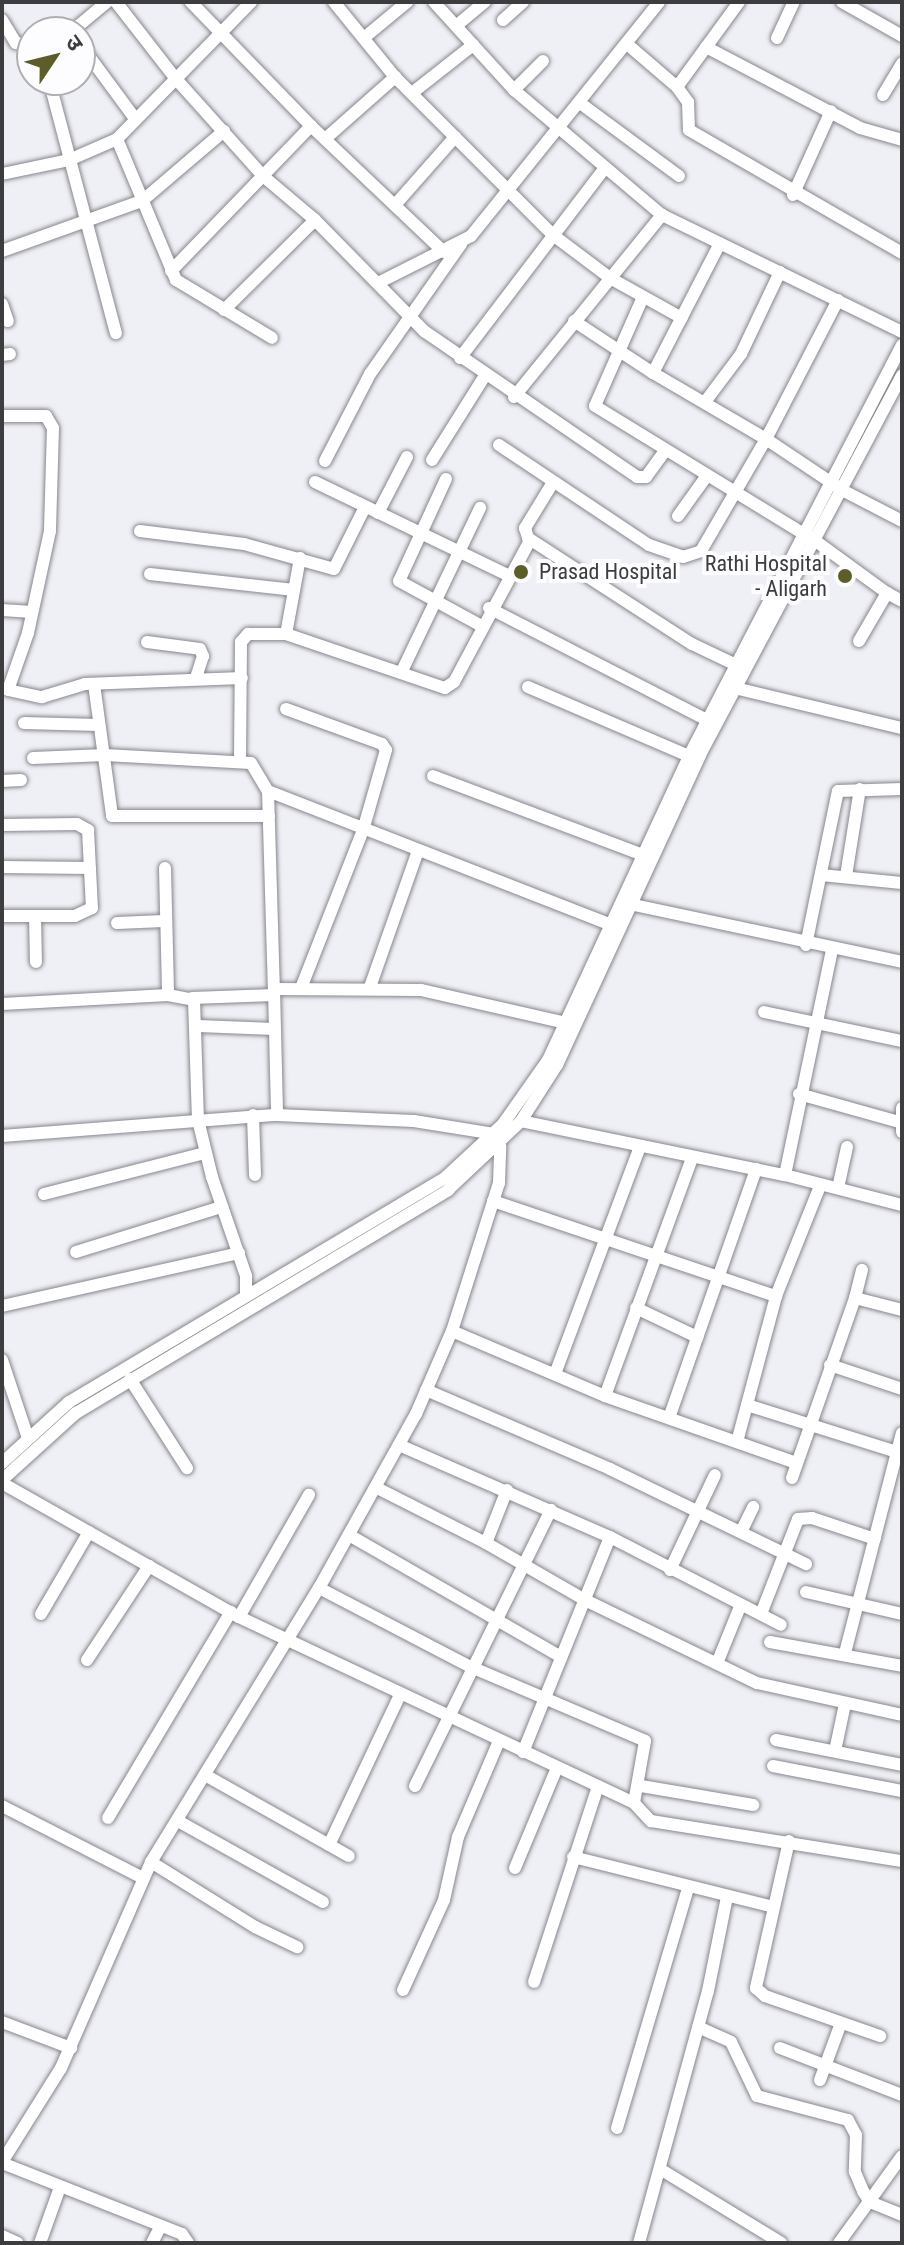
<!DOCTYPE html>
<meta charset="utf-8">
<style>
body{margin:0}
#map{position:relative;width:904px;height:2245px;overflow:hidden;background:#efeff6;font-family:"Roboto Condensed","Noto Sans Devanagari",sans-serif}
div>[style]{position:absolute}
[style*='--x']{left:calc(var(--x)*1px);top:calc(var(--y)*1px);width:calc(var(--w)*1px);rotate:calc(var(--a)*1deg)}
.roads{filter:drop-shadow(0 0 2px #86868c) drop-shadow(0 0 2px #86868c)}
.minor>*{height:12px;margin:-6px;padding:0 6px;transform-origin:6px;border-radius:6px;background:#fff}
.dots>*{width:22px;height:22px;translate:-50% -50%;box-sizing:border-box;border:4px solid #fdfdff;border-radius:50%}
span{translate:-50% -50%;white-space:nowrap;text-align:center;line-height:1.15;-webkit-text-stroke:8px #fdfdff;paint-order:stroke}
.poi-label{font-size:22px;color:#3d3d3f}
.right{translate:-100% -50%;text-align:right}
.left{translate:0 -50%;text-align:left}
.frame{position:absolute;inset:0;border:4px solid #3d3d3f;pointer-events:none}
.north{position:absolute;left:16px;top:16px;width:80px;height:80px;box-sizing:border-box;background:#fdfdff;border:2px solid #b0b0b2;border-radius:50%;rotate:55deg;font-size:22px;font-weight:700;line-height:32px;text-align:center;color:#3d3d3f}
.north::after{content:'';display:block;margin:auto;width:28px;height:36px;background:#5d5d29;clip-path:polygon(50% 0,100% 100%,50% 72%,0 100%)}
</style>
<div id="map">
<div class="roads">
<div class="minor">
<div style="--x:116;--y:2;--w:98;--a:52.1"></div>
<div style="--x:176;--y:79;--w:130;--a:48.1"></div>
<div style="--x:263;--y:176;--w:68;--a:40.2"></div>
<div style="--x:315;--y:220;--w:156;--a:45.5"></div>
<div style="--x:424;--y:331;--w:258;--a:34.4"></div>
<div style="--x:637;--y:477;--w:9;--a:0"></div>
<div style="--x:646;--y:477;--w:32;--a:-54"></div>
<div style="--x:334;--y:2;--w:97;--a:50.9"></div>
<div style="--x:395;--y:77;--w:223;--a:45"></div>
<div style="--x:553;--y:235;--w:71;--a:37"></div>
<div style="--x:610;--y:278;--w:82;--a:29.1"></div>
<div style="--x:434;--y:2;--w:119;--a:47.7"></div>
<div style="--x:514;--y:90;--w:194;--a:40.2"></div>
<div style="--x:662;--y:215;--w:267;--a:26"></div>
<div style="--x:842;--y:2;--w:69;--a:29.5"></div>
<div style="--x:2;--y:20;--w:27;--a:59"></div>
<div style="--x:16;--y:43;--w:16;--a:7"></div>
<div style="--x:503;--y:20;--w:27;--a:-42"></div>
<div style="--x:456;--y:26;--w:38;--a:-40"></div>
<div style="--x:71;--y:32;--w:47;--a:-39.8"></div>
<div style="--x:365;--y:37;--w:55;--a:-39.8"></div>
<div style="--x:777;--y:38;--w:40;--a:-65"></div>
<div style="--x:80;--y:44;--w:94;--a:53.6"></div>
<div style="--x:627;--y:44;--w:66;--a:40.7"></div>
<div style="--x:677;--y:87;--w:105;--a:-53.9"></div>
<div style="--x:706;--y:47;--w:174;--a:27.7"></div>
<div style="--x:860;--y:128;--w:44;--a:15.9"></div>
<div style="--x:49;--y:80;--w:262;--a:75.2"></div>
<div style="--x:677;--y:87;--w:19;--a:54"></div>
<div style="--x:688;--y:102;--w:28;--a:88"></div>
<div style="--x:689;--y:130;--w:246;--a:30"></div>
<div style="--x:514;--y:90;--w:41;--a:-45"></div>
<div style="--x:412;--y:93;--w:78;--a:-38.2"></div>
<div style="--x:883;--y:95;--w:37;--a:-59"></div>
<div style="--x:580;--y:103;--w:123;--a:36.4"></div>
<div style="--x:311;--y:126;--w:183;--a:43.5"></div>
<div style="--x:117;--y:139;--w:153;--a:67.3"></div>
<div style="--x:176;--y:280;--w:112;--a:31.1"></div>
<div style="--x:325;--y:139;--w:94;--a:-41.5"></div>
<div style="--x:2;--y:174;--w:68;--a:-11.8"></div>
<div style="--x:69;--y:160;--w:52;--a:-23.6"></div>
<div style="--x:117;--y:139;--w:192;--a:-45.6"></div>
<div style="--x:793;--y:195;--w:92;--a:-65.7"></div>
<div style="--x:395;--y:205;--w:91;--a:-48.6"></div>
<div style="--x:2;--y:251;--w:149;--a:-19.7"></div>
<div style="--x:142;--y:201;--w:108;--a:-40.5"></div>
<div style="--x:171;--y:271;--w:202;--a:-46"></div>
<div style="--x:311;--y:126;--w:173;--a:-134.1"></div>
<div style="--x:378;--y:283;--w:104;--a:-26.8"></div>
<div style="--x:471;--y:236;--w:300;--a:-51.2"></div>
<div style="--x:643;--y:297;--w:119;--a:113.8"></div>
<div style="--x:595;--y:406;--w:260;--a:31.5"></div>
<div style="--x:817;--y:542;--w:87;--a:36.1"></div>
<div style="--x:838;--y:300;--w:157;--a:117.4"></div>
<div style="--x:766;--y:439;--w:94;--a:33.7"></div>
<div style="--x:844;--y:491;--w:65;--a:27.3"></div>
<div style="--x:2;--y:304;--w:18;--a:71"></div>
<div style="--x:224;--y:310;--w:128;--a:-44.7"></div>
<div style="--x:574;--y:321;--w:95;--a:33.4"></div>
<div style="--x:2;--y:355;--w:8;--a:-7"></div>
<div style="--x:460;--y:358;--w:236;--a:-52.7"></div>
<div style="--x:514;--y:397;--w:235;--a:-50.9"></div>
<div style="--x:705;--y:402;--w:60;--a:-53.1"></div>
<div style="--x:741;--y:354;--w:91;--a:-64.6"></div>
<div style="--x:2;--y:416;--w:44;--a:0"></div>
<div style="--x:46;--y:416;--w:14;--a:60"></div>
<div style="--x:53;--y:428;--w:103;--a:91.7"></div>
<div style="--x:50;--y:531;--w:104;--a:102.2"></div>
<div style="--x:28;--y:633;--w:60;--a:109.3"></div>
<div style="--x:8;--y:690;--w:35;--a:12"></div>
<div style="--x:42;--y:697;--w:45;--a:-16.8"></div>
<div style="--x:85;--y:684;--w:157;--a:-2.2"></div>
<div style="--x:499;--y:445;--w:180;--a:33.7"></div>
<div style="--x:649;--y:545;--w:36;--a:19"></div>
<div style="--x:683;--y:557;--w:19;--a:-18"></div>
<div style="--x:701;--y:551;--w:129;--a:-59.9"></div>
<div style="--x:766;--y:439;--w:131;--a:-149.7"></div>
<div style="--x:653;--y:373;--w:146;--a:-62.7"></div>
<div style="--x:432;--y:460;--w:98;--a:-57.9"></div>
<div style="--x:325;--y:461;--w:98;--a:-62.7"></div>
<div style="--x:370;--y:374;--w:159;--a:-55"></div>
<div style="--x:446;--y:479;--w:112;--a:114.7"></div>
<div style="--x:399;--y:581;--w:92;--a:28.5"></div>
<div style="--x:315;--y:482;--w:213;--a:25.8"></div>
<div style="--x:552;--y:484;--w:52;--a:121.5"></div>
<div style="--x:525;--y:528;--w:10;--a:73"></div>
<div style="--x:528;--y:538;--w:195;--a:32.9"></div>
<div style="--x:692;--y:644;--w:49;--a:25.5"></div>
<div style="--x:378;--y:513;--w:63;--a:-62.6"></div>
<div style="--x:678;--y:516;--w:48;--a:-54.3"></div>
<div style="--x:140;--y:531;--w:105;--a:7.1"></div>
<div style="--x:244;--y:544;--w:93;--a:15.5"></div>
<div style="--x:334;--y:569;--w:69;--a:-63.4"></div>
<div style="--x:300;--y:558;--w:77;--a:100.4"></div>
<div style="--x:286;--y:634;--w:168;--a:18.8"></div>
<div style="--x:445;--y:688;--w:11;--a:-34"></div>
<div style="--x:454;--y:682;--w:161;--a:-61.8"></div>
<div style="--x:150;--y:574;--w:145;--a:6.3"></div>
<div style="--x:489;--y:608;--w:245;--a:27.2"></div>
<div style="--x:2;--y:610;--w:30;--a:4"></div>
<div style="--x:859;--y:641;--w:56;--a:-59.7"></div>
<div style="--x:887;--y:593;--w:17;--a:28"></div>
<div style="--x:147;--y:642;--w:53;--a:7.5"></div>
<div style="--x:200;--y:649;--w:8;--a:67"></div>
<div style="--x:203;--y:656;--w:23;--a:108"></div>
<div style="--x:402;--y:671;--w:181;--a:-64.4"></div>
<div style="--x:94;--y:684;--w:133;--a:82.2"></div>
<div style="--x:112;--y:816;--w:157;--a:0"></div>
<div style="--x:528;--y:687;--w:175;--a:23.2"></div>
<div style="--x:735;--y:688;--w:172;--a:13.5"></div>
<div style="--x:286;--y:709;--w:102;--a:20"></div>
<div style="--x:382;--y:744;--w:7;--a:56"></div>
<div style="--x:386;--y:750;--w:83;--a:106"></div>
<div style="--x:363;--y:830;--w:170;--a:111.4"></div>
<div style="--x:24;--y:723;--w:74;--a:1.5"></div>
<div style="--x:33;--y:758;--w:72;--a:-2.4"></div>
<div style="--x:105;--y:755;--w:146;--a:3.1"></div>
<div style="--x:251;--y:763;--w:33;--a:59"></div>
<div style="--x:268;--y:791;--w:198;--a:88.3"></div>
<div style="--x:274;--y:989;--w:147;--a:0.4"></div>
<div style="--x:421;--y:990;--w:149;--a:12.8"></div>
<div style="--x:240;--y:759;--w:117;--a:-89.5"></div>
<div style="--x:241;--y:642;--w:11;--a:-49"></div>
<div style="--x:248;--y:634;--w:38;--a:0"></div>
<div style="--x:433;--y:776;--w:222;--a:20.6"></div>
<div style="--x:2;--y:781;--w:19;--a:-3"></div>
<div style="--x:268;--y:791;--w:367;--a:21.3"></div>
<div style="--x:2;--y:825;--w:75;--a:-0.8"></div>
<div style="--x:77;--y:824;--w:13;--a:29"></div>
<div style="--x:88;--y:830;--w:78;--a:87.1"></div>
<div style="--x:92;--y:908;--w:19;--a:155"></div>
<div style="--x:75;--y:916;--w:73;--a:180"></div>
<div style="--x:2;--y:867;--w:88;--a:0.7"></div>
<div style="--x:165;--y:868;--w:127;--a:88.6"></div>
<div style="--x:821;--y:875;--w:81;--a:5.6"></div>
<div style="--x:846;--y:876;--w:88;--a:-80.9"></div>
<div style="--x:634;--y:905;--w:274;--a:12"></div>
<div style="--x:35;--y:916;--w:46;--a:88.8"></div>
<div style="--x:117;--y:923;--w:47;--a:-2.4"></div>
<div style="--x:806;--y:945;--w:157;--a:-78.3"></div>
<div style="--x:838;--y:791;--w:64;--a:-1.8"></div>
<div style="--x:370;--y:987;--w:144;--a:-70.6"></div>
<div style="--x:274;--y:989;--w:126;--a:88.6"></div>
<div style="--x:192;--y:998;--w:82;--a:-2.1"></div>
<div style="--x:2;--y:1004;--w:166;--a:-3.1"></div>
<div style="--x:168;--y:995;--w:26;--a:11"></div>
<div style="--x:194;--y:1000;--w:120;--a:88.1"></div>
<div style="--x:198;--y:1120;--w:59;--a:76.2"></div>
<div style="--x:212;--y:1177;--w:105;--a:71"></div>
<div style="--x:246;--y:1276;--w:19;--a:90"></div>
<div style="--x:764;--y:1012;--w:141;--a:11.9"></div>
<div style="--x:198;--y:1026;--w:76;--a:2.3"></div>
<div style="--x:799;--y:1094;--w:104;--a:15.6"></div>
<div style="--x:902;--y:1108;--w:24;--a:90"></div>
<div style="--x:253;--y:1115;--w:60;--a:88.1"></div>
<div style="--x:521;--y:1121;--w:269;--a:11.6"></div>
<div style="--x:785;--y:1175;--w:121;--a:14.4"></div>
<div style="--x:2;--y:1136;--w:276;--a:-4.4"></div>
<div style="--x:277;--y:1115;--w:137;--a:2.5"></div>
<div style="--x:414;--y:1121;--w:81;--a:9.2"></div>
<div style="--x:785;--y:1175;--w:229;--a:-78.2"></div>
<div style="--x:838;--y:1188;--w:42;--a:-77.6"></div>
<div style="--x:44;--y:1194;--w:166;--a:-14.3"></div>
<div style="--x:493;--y:1201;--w:299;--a:18.6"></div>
<div style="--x:76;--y:1252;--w:152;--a:-17.2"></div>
<div style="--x:855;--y:1298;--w:29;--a:-76"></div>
<div style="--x:2;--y:1306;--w:243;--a:-12.6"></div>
<div style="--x:636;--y:1308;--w:68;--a:25.4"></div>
<div style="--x:452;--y:1331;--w:166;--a:23"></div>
<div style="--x:605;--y:1396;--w:202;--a:19.3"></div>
<div style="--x:2;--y:1360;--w:82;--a:71.6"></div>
<div style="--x:830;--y:1365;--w:76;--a:18.4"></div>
<div style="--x:555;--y:1374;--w:240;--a:-69.5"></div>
<div style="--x:130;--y:1379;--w:106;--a:57.4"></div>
<div style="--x:426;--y:1390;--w:200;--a:23.2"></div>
<div style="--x:610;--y:1469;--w:218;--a:25.9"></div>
<div style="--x:605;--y:1396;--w:253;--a:-69.9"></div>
<div style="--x:747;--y:1405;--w:157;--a:17.4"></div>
<div style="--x:669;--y:1418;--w:264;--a:-70.7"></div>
<div style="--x:737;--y:1442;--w:151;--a:-75"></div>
<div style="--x:776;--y:1296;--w:118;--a:-68.2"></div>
<div style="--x:399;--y:1445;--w:230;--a:23.6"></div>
<div style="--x:610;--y:1537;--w:232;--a:112"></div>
<div style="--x:2;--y:1463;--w:91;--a:-42.3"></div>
<div style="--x:69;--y:1402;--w:439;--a:-30.8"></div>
<div style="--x:446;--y:1177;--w:78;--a:-42.9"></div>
<div style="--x:503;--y:1124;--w:78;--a:-54.9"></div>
<div style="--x:548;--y:1060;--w:335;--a:-65.1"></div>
<div style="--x:689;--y:756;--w:463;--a:-62.6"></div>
<div style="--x:792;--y:1478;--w:191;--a:-70.7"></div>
<div style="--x:855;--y:1298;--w:49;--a:14.3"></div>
<div style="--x:2;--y:1480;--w:100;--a:-42.2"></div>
<div style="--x:76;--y:1413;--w:434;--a:-30.9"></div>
<div style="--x:448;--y:1190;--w:100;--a:-43.4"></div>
<div style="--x:521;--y:1121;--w:67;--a:-57.3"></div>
<div style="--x:557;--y:1065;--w:341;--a:-65.2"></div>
<div style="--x:700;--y:755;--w:430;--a:-62"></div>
<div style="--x:2;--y:1483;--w:272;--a:29.5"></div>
<div style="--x:239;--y:1617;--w:437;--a:25.2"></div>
<div style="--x:634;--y:1803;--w:25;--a:47"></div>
<div style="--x:651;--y:1821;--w:254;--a:9.1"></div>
<div style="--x:377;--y:1488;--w:122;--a:26.8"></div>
<div style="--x:507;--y:1490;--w:57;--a:111.6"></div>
<div style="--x:486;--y:1543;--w:114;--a:29.9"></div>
<div style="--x:585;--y:1600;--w:191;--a:25.8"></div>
<div style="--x:757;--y:1683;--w:148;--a:12.4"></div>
<div style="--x:741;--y:1532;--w:28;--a:-64"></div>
<div style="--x:349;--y:1535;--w:245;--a:29.9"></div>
<div style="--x:610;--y:1537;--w:192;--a:27.2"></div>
<div style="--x:670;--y:1570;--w:105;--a:-64.7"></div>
<div style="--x:319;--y:1588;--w:171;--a:27.5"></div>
<div style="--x:471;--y:1667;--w:189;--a:23"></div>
<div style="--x:645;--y:1741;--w:63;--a:100.1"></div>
<div style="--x:806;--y:1592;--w:98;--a:12.9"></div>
<div style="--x:41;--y:1614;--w:95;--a:-59.7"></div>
<div style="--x:761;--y:1614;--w:102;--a:-68.7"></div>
<div style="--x:798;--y:1519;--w:14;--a:-4"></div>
<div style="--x:812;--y:1518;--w:66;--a:18.4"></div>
<div style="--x:239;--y:1617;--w:141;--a:-60.2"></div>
<div style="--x:770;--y:1642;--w:134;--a:10.3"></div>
<div style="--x:845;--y:1653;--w:227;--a:-75.5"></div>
<div style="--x:87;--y:1660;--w:113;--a:-56.6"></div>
<div style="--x:718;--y:1661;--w:61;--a:-68"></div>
<div style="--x:776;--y:1740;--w:128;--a:11.2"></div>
<div style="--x:835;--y:1751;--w:48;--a:-78"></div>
<div style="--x:773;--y:1766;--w:131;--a:11"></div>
<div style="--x:205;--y:1775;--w:165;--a:29.4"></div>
<div style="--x:415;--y:1786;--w:308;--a:-63.8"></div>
<div style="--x:641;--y:1786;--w:114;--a:9.6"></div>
<div style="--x:2;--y:1806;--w:158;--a:27.1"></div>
<div style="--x:108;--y:1818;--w:240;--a:-59.2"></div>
<div style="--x:178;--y:1821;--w:166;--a:29.2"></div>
<div style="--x:789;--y:1841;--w:151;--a:102.7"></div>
<div style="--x:756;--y:1988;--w:12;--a:42"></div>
<div style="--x:765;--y:1996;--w:122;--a:19.2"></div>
<div style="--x:329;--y:1845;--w:166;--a:-64.7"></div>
<div style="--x:573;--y:1857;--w:206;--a:14"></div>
<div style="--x:151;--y:1862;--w:123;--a:32"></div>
<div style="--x:255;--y:1927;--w:47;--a:25.5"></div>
<div style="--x:515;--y:1868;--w:106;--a:-67.3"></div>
<div style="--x:534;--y:1982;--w:206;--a:-71.9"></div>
<div style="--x:403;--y:1990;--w:99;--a:-65.5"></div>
<div style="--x:444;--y:1900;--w:65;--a:-77.5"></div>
<div style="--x:458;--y:1837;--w:104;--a:-66.9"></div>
<div style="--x:2;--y:2022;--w:74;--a:20.6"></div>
<div style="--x:698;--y:2027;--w:36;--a:24"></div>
<div style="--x:731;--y:2042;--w:60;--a:64.3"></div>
<div style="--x:757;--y:2096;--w:94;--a:14.8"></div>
<div style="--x:848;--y:2120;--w:17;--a:62"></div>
<div style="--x:856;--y:2135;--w:37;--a:92"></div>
<div style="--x:855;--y:2172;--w:21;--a:67"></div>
<div style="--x:863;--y:2191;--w:13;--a:58"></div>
<div style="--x:870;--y:2202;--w:35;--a:22"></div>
<div style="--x:780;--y:2048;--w:131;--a:21.1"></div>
<div style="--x:820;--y:2080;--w:61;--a:-69.8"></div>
<div style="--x:617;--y:2128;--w:250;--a:-73.5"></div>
<div style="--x:2;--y:2162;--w:111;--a:-57.9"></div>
<div style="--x:61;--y:2068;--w:225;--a:-66.4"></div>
<div style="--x:151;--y:1862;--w:321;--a:-58.5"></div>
<div style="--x:319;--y:1588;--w:199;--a:-60.9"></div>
<div style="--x:416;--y:1414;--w:90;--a:-66.6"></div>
<div style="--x:452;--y:1331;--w:155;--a:-72.4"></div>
<div style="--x:499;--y:1183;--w:37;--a:-88"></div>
<div style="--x:2;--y:2163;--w:193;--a:21.5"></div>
<div style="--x:182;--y:2234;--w:11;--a:56"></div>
<div style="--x:660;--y:2169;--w:142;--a:31.4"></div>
<div style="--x:2;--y:2236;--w:17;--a:24"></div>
<div style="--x:40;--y:2243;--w:59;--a:-70.3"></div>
<div style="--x:152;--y:2243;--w:18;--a:-63"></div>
<div style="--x:639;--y:2243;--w:261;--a:-74.7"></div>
<div style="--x:708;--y:1991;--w:96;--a:-78.6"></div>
<div style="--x:839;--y:2243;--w:107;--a:-54.1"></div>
</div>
</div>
<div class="dots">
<div style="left:521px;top:572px;background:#5d5d29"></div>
<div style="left:845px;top:576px;background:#5d5d29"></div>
</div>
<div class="poi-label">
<span class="right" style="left:827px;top:576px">Rathi Hospital<br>- Aligarh</span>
<span class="left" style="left:539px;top:572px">Prasad Hospital</span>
</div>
<div class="frame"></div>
<div class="north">उ</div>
</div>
